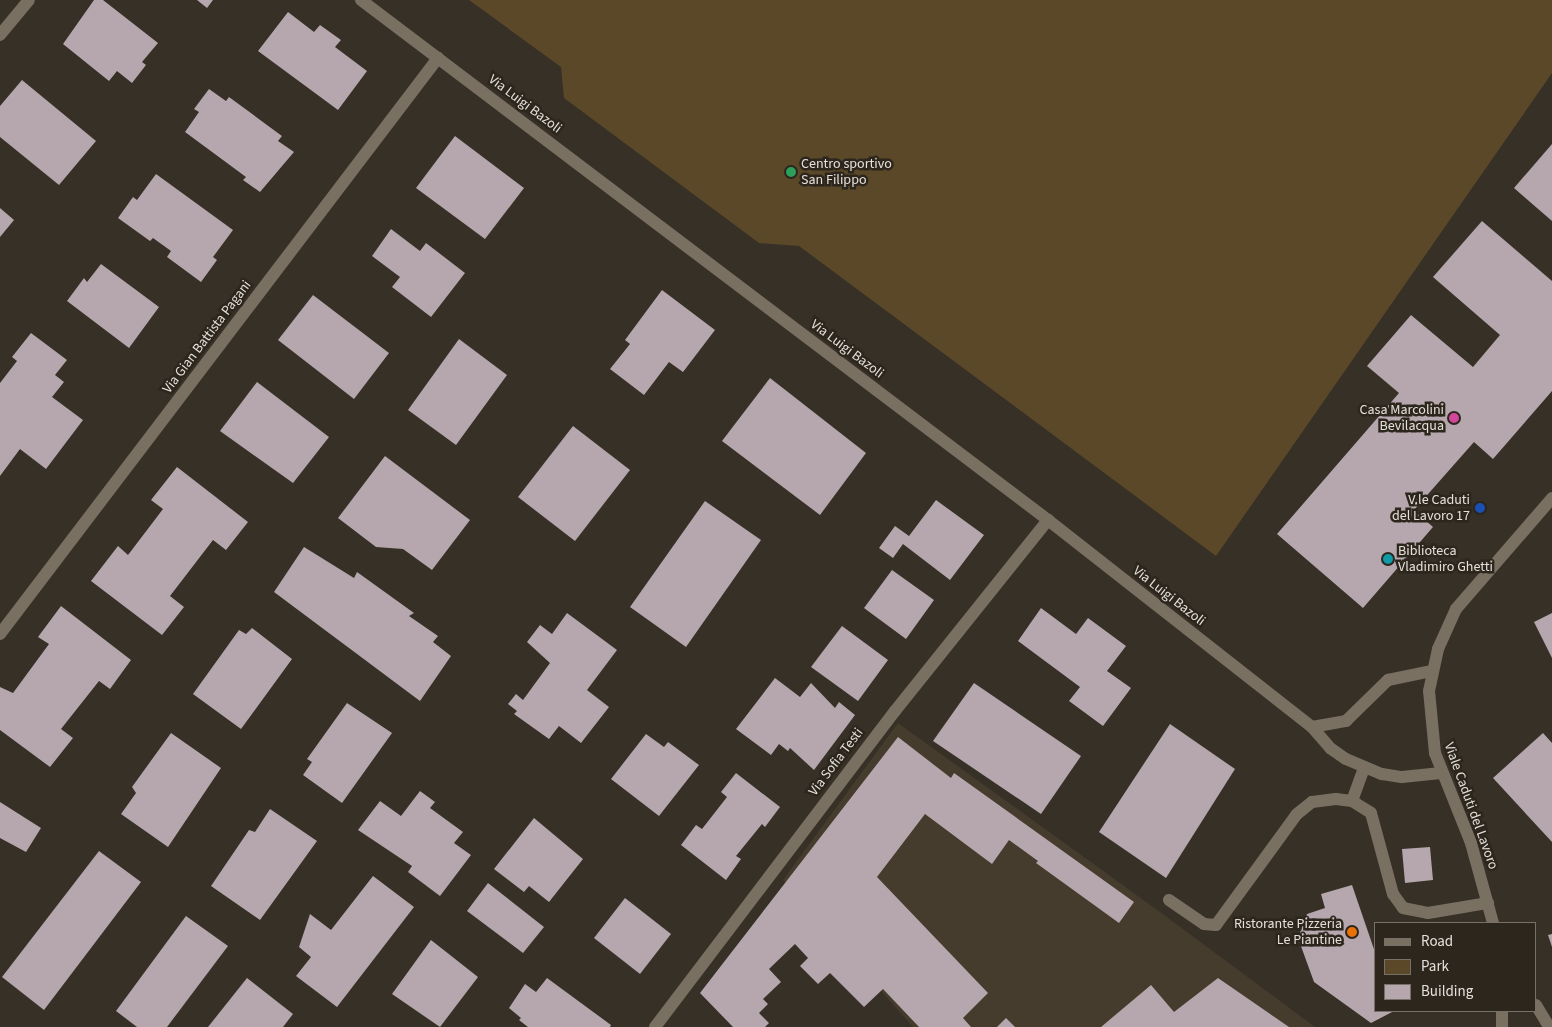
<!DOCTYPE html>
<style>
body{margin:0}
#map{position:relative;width:1552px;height:1027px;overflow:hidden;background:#363026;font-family:"Source Sans 3",sans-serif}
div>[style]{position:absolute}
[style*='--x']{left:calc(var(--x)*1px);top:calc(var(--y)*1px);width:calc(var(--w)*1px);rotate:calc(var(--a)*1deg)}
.built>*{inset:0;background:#453c2d}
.green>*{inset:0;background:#5b4829}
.building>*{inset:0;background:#b5a7ad}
.minor>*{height:12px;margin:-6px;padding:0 6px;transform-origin:6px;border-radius:6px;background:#7a7062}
.dots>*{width:14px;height:14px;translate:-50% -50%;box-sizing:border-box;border:2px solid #2c261d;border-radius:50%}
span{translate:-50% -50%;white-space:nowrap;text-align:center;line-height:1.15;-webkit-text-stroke:5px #2c261d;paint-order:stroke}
.street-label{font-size:14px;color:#e4e0da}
.poi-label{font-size:14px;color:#e4e0da}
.left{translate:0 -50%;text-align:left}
.right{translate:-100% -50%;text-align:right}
.legend{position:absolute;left:1374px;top:922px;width:162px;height:90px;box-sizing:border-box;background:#2c261d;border:1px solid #767069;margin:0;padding:6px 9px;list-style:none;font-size:15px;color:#e4e0da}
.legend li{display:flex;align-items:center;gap:10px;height:25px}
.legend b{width:25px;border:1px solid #767069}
</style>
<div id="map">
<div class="built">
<div style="clip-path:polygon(898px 723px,1160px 912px,1315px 1027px,913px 1027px,783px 880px)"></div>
</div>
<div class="green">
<div style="clip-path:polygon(469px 0,1552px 0,1552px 73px,1216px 556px,799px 246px,759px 243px,564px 98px,561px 67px)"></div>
</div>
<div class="building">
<div style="clip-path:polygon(94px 0,103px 0,158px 43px,142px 62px,146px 65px,132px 83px,117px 71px,109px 81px,63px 44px)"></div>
<div style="clip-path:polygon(197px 0,213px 0,207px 8px)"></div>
<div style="clip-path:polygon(288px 12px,314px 32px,320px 25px,341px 40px,335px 47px,367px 71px,338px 110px,258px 51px)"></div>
<div style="clip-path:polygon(22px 80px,96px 141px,59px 185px,0 137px,0 106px)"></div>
<div style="clip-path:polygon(209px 89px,226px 101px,229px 97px,282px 136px,278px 141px,294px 152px,260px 192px,243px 180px,246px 177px,185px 132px,199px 112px,194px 109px)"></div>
<div style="clip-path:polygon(455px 136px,524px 188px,485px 239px,416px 188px)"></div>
<div style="clip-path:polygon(1552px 144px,1552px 221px,1514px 188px)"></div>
<div style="clip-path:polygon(156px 174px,233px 230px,213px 257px,217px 260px,201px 282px,167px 257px,171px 251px,153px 238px,150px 241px,118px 218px,133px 197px,137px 200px)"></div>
<div style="clip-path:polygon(0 208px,14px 220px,0 237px)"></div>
<div style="clip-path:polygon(1482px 221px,1552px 281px,1552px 391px,1493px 459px,1474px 442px,1414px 510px,1433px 527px,1363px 608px,1277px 534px,1399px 393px,1367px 366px,1411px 315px,1473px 367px,1500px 335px,1433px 277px)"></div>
<div style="clip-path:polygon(391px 229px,420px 251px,426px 243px,465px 273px,431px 317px,392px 287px,400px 277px,372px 256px)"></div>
<div style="clip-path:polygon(101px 264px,159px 307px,129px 348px,67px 301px,84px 278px,87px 282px)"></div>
<div style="clip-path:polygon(662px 290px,715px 330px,683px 372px,669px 362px,644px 395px,610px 369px,630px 344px,625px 340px)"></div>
<div style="clip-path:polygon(313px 295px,389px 353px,354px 399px,278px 340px)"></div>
<div style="clip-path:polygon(31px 333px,67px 360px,55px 375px,64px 382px,52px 397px,83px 420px,46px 469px,20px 449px,0 476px,0 383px,17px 361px,12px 357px)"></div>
<div style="clip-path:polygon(459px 339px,507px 375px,456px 445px,408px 410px)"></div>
<div style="clip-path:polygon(770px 378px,866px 453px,820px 515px,722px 441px)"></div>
<div style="clip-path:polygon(257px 382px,329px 437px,293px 483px,220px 431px)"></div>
<div style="clip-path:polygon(573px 426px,630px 470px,575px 541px,518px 497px)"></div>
<div style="clip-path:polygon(385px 456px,470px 520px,432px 570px,403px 549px,376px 547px,338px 518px)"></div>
<div style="clip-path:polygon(177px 467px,248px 522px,226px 550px,213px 540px,170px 596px,184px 607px,162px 635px,91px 581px,118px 546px,128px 555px,163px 509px,151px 500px)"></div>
<div style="clip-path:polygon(936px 500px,984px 535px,950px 580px,903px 544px,893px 558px,879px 548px,895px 526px,909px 536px)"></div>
<div style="clip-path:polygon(705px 501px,761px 540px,686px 647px,630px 607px)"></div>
<div style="clip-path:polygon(304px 547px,354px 578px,357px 572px,414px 613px,409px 616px,438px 636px,433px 642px,451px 656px,420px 701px,274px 592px)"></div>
<div style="clip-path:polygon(892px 570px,934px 600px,906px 639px,864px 608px)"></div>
<div style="clip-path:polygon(61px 606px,131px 660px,110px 689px,99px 681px,61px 729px,73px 738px,50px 767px,0 730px,0 687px,13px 693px,49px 644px,38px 637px)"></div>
<div style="clip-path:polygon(1041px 608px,1076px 634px,1088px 618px,1126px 646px,1107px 671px,1131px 688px,1103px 726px,1069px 701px,1080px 687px,1018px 641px)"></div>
<div style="clip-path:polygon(567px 613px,617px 650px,587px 690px,609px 707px,581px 743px,559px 726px,549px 739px,514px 714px,517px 711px,508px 704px,516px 694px,523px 700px,550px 663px,527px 642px,540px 625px,552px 634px)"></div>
<div style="clip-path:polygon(1552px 613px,1552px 658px,1534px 622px)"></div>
<div style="clip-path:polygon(842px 626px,888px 660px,858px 701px,811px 667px)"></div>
<div style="clip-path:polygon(252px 628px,292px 659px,241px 729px,193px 694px,239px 630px,246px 634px)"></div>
<div style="clip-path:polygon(775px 678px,800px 697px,811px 683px,835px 708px,839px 702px,855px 715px,814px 770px,790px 748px,788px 751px,779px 744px,771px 755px,736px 729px)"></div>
<div style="clip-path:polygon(974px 683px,1081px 756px,1041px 814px,933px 741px)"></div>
<div style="clip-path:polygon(347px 703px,392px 733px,342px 803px,303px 775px,312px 762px,307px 759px)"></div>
<div style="clip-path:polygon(1170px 724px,1235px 769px,1166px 878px,1099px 832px)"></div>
<div style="clip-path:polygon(171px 733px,221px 768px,168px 847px,121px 814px,136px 793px,132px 787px)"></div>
<div style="clip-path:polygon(1543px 733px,1552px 743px,1552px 842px,1493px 778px)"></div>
<div style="clip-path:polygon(646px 734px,664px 747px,668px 742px,699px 765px,659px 816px,611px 779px)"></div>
<div style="clip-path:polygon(898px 737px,951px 778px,954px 773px,1134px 902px,1119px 923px,1036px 863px,1038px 861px,1009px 840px,992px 864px,925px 814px,877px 877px,988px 993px,963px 1018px,971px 1027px,919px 1027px,883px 989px,864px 1007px,830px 973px,818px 984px,800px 966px,808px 958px,795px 944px,769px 969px,781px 982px,763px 999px,768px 1004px,759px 1013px,769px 1023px,765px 1027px,733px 1027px,700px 993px)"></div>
<div style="clip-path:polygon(736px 773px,780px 807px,765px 827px,762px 824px,736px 856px,741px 859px,726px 880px,681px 845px,696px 825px,702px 829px,727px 797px,721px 792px)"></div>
<div style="clip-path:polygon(420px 791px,435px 802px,430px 808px,463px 832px,454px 843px,471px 855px,440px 896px,408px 872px,412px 866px,358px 830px,380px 801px,401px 816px)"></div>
<div style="clip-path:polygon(0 802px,41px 828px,26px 852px,0 838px)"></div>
<div style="clip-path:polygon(270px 809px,317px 841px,260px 920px,211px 886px,249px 830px,255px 832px)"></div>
<div style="clip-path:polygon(534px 818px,583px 859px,549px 902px,529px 886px,524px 892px,494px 869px)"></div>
<div style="clip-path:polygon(1430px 847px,1433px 880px,1405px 883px,1402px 849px)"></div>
<div style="clip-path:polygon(99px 851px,141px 882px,44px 1010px,2px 977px)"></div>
<div style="clip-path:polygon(373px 876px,414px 907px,337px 1007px,296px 976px,311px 957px,299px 947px,310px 914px,331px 930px)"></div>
<div style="clip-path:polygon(488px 883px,544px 927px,523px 953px,467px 911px)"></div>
<div style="clip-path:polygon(1352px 885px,1376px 955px,1376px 1011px,1394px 1011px,1371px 1023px,1314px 982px,1298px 938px,1307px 914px,1325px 908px,1321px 894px)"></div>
<div style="clip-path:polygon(625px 898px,671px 934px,640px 974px,594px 938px)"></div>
<div style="clip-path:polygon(186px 916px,228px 946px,167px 1027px,137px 1027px,116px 1011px)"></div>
<div style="clip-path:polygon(1552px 934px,1552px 947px,1548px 935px)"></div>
<div style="clip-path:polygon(431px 940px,478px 977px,440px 1027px,392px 994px)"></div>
<div style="clip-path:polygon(247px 978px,293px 1014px,283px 1027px,208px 1027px)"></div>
<div style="clip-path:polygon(547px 978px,611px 1025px,610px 1027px,528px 1027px,519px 1020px,521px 1018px,509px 1008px,525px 984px,536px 992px)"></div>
<div style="clip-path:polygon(1218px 978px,1289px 1027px,1101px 1027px,1151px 985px,1174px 1012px)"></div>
<div style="clip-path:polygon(1006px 1018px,1015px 1027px,997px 1027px)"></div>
</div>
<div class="minor">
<div style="--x:361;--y:0;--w:862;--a:37.12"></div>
<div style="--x:1048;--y:520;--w:335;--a:38.1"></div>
<div style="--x:1312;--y:727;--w:28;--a:49"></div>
<div style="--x:1330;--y:748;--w:19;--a:35"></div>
<div style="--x:1346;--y:759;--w:39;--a:23"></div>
<div style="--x:1382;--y:774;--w:20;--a:9"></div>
<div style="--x:1402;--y:777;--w:39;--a:-6"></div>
<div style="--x:0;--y:35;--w:45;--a:-50.4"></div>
<div style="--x:0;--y:634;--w:724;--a:-52.75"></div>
<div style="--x:1312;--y:727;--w:35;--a:-10"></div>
<div style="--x:1346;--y:721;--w:59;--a:-44.3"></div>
<div style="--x:1388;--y:680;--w:45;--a:-11.6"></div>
<div style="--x:1352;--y:801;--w:35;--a:-70"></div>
<div style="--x:1169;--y:900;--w:42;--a:34.4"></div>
<div style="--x:1204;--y:924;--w:12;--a:5"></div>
<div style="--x:1216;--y:925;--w:137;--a:-53.9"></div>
<div style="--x:1297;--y:814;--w:19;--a:-39"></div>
<div style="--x:1312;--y:802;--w:24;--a:-7"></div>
<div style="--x:1336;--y:799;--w:16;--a:7"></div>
<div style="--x:1352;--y:801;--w:22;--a:32"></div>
<div style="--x:1371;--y:813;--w:84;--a:74.8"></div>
<div style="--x:1393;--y:894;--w:17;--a:54"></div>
<div style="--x:1403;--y:908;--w:25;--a:11"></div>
<div style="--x:1428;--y:913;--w:61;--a:-9.5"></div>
<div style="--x:1493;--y:923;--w:83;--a:-105.4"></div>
<div style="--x:1471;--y:843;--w:97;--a:-111.8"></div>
<div style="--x:1435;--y:753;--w:62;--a:-95.5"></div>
<div style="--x:1429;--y:691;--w:43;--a:-77.9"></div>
<div style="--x:1438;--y:649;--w:44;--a:-65.8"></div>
<div style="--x:1456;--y:609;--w:147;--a:-49.1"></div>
<div style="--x:1536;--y:1005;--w:26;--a:59"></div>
<div style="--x:1502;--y:1011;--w:16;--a:90"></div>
<div style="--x:655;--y:1027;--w:397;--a:-52.8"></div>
<div style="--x:895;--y:711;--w:245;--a:-51.3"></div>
</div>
<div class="dots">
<div style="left:791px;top:172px;background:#2e9e5b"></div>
<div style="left:1454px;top:418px;background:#d1479c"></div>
<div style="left:1480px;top:508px;background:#1a4fb4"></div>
<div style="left:1388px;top:559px;background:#0f9aa8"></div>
<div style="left:1352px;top:932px;background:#e8710a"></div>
</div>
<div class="street-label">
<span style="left:525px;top:104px;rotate:37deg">Via Luigi Bazoli</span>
<span style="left:207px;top:337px;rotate:-53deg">Via Gian Battista Pagani</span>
<span style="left:847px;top:349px;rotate:37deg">Via Luigi Bazoli</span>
<span style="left:1169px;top:596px;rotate:38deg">Via Luigi Bazoli</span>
<span style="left:836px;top:762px;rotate:-53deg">Via Sofia Testi</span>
<span style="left:1471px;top:806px;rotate:70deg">Viale Caduti del Lavoro</span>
</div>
<div class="poi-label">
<span class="left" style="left:801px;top:172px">Centro sportivo<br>San Filippo</span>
<span class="right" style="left:1444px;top:418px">Casa Marcolini<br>Bevilacqua</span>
<span class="right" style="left:1470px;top:508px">V.le Caduti<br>del Lavoro 17</span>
<span class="left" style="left:1398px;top:559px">Biblioteca<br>Vladimiro Ghetti</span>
<span class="right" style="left:1342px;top:932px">Ristorante Pizzeria<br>Le Piantine</span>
</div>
<ul class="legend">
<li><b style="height:6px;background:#7a7062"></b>Road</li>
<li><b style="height:14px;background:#5b4829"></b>Park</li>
<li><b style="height:14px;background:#b5a7ad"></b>Building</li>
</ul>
</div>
